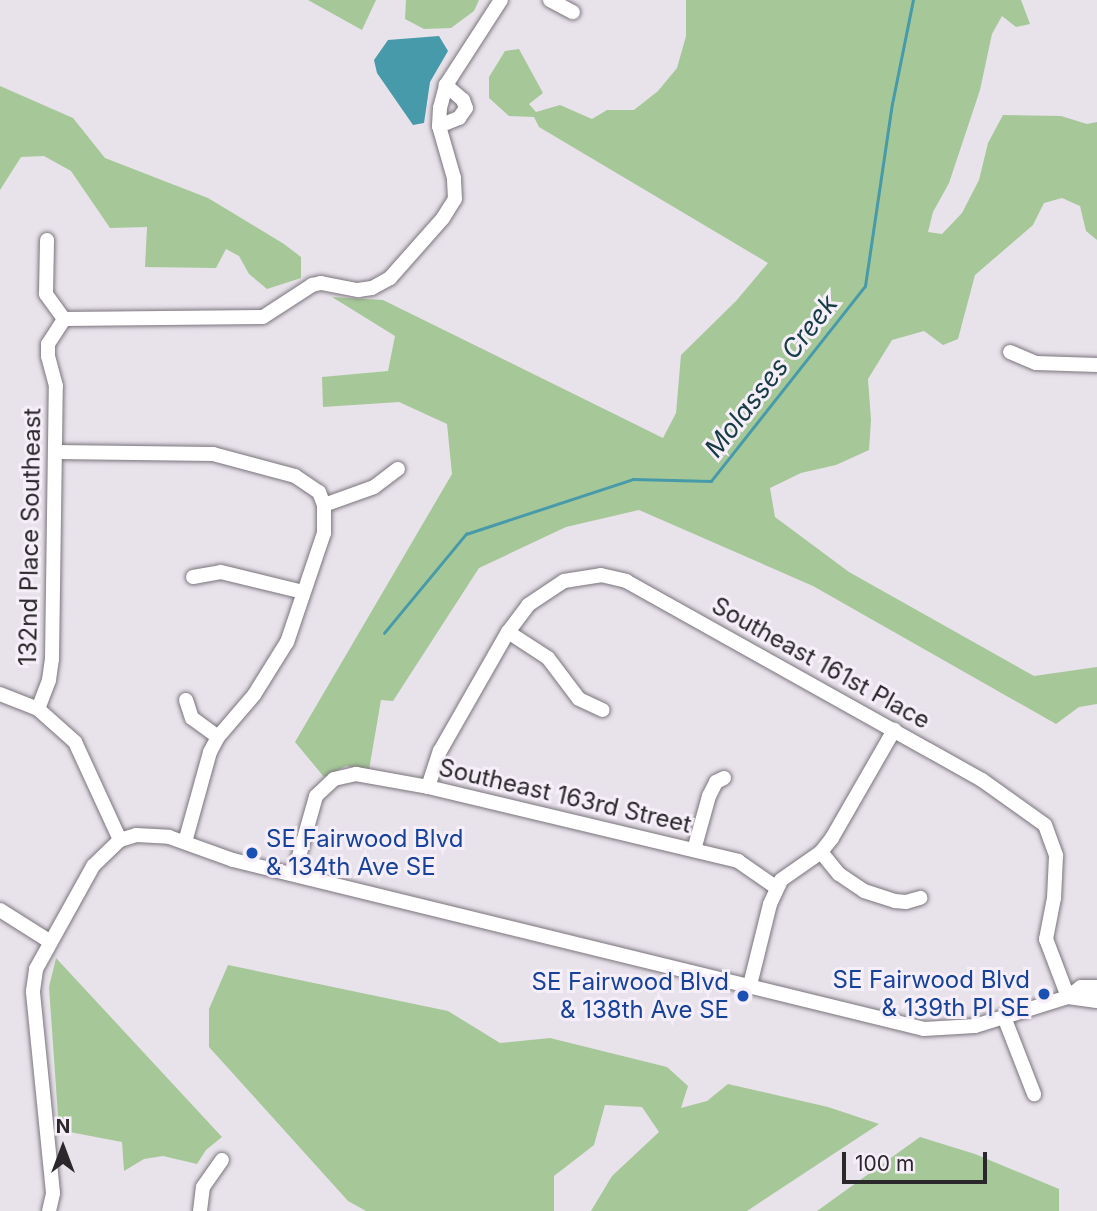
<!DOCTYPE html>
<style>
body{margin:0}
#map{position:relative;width:1097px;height:1211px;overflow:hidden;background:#e8e2eb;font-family:Inter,sans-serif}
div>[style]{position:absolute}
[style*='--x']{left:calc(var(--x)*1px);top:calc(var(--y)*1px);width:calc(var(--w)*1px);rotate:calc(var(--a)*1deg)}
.green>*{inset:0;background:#a6c898}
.water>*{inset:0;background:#479aa9}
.stream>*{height:2.5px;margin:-1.25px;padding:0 1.25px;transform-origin:1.25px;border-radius:1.25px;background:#479aa9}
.roads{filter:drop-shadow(0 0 2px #7a747c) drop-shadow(0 0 2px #7a747c)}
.minor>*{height:14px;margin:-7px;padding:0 7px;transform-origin:7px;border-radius:7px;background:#fff}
.dots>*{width:19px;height:19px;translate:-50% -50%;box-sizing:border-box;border:4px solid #f6eff9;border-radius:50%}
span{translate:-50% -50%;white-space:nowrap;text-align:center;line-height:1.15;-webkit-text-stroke:6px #f6eff9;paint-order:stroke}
.street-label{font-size:24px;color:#2a282b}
.transit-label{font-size:24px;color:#164399}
.left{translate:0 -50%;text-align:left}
.right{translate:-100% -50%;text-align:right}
.water-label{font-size:26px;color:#153c43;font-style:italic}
.north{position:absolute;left:28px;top:1113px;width:70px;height:70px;-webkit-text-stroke:5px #f6eff9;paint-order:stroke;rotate:0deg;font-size:19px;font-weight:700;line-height:28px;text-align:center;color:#2a282b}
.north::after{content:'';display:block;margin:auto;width:24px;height:32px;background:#2a282b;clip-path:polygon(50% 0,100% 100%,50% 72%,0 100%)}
.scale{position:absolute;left:842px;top:1152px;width:145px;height:32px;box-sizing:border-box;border:4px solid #2a282b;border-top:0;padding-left:9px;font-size:21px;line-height:24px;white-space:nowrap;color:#2a282b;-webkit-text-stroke:5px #f6eff9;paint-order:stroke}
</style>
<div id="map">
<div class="green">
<div style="clip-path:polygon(308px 0,376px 0,362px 30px)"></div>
<div style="clip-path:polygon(406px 0,479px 0,474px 11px,451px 28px,424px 29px,405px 19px)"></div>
<div style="clip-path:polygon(686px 0,1021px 0,1030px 24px,1016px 27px,1002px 16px,992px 34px,980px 90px,949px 183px,933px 212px,928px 232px,942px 234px,962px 213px,979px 180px,988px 143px,1003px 115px,1061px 116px,1087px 124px,1097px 122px,1097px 240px,1086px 231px,1080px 206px,1062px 198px,1044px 203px,1033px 225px,975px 275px,958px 339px,943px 345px,924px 331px,892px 340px,868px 379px,871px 420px,869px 450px,836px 465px,801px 473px,770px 488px,775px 517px,849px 572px,1034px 676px,1097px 667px,1097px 704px,1079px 707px,1056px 724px,813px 586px,639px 510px,566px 527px,479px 568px,393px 701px,381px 700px,369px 770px,346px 766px,324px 777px,295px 742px,452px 474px,447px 424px,399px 402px,323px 407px,322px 377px,388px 371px,395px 336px,332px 297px,383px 300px,663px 438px,676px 413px,681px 355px,736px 301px,768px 263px,539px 127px,534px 117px,509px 116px,489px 98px,489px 77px,505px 51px,519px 49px,543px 93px,529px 104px,536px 112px,560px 105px,592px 119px,607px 110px,634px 110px,658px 91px,677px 68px,686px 36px)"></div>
<div style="clip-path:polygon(0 86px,73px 118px,105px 158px,208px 198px,284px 244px,301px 257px,301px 278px,267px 289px,249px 274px,239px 256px,226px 249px,216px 268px,145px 267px,147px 227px,110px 228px,71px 171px,44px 156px,21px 157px,0 190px)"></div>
<div style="clip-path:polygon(56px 958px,222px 1137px,206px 1150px,197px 1164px,163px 1156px,144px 1159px,124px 1171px,122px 1142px,59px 1130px,49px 987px)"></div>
<div style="clip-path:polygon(228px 965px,448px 1011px,500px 1043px,550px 1038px,667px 1067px,688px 1086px,681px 1108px,707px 1101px,728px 1084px,828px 1107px,879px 1124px,747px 1211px,591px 1211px,612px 1176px,659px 1132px,642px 1107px,605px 1105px,594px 1145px,554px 1176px,554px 1211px,366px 1211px,348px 1201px,209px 1047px,209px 1009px)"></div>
<div style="clip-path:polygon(920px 1137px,975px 1154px,1059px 1189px,1059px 1211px,817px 1211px)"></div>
</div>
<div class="water">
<div style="clip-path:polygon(439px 36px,448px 51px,430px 82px,424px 123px,413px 125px,377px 73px,374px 60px,388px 40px)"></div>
</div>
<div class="stream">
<div style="--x:384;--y:633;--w:129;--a:-50.4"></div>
<div style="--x:466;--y:534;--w:176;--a:-18.2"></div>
<div style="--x:633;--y:479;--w:78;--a:1.5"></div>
<div style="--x:711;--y:481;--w:248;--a:-51.7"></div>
<div style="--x:865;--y:286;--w:184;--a:-81.6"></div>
<div style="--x:892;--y:104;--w:106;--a:-78.6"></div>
</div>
<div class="roads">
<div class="minor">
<div style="--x:550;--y:0;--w:26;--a:28"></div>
<div style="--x:439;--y:126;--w:22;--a:-22"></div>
<div style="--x:459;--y:118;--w:12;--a:-55"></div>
<div style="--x:466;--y:108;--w:9;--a:-111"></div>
<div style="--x:463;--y:100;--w:23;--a:-139"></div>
<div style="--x:64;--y:319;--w:199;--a:-0.6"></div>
<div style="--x:263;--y:317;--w:59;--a:-33.1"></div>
<div style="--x:312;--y:285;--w:9;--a:-13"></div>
<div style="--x:321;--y:283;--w:38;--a:11"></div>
<div style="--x:358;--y:290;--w:14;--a:-8"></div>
<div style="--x:372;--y:288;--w:21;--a:-29"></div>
<div style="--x:390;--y:278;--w:80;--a:-48.5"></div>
<div style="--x:443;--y:218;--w:22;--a:-58"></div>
<div style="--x:455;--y:199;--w:21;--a:-93"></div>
<div style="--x:454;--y:178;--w:54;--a:-106.1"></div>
<div style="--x:439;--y:126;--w:18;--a:-87"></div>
<div style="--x:440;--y:108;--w:24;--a:-75"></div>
<div style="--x:446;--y:85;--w:101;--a:-57.1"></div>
<div style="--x:1010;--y:352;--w:28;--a:23"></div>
<div style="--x:1036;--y:363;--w:61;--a:1.9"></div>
<div style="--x:56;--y:452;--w:157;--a:0.7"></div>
<div style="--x:213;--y:454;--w:85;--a:15"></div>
<div style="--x:295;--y:476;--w:29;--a:34"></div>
<div style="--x:319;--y:492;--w:14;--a:69"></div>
<div style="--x:324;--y:505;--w:28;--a:90"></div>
<div style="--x:324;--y:533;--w:115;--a:108.7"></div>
<div style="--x:287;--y:642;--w:62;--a:121.9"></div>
<div style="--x:254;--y:695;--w:55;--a:130.6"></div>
<div style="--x:218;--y:737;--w:17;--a:118"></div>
<div style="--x:210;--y:752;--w:93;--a:105.5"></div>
<div style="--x:324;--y:505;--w:53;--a:-19.8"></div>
<div style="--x:374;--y:487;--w:30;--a:-37"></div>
<div style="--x:193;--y:577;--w:28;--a:-10"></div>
<div style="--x:221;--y:572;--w:84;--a:13.7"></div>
<div style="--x:508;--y:632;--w:48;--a:33"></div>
<div style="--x:548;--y:658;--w:51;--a:52.9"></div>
<div style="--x:579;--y:699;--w:26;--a:25"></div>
<div style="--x:0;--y:694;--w:41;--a:21.5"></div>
<div style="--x:38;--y:709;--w:50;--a:41.7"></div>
<div style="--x:75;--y:742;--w:108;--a:65.3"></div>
<div style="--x:186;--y:700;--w:19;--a:72"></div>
<div style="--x:192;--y:718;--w:32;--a:36"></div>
<div style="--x:38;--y:709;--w:31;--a:-69"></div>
<div style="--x:49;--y:680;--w:21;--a:-82"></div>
<div style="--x:52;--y:659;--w:273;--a:-89.2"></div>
<div style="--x:56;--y:386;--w:31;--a:-105"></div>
<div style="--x:48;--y:356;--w:12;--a:-90"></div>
<div style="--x:48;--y:344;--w:30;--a:-57"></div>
<div style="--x:64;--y:319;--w:31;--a:-126"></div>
<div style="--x:46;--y:294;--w:54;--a:-88.9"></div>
<div style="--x:428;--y:787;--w:38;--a:-72"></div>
<div style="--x:440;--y:751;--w:137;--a:-60.3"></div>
<div style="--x:508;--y:632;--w:34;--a:-53"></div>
<div style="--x:528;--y:605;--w:43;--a:-33.7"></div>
<div style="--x:564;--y:581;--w:37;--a:-9"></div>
<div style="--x:601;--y:575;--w:26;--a:13"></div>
<div style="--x:626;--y:581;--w:408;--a:29.2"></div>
<div style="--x:982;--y:780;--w:77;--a:35.5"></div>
<div style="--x:1045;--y:825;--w:33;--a:70"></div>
<div style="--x:1056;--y:856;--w:42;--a:92.7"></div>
<div style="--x:1054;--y:898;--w:42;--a:101"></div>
<div style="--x:1046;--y:939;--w:62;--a:69.2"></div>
<div style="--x:694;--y:850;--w:56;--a:-74.5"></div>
<div style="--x:709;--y:796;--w:16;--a:-63"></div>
<div style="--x:716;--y:782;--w:9;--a:-27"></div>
<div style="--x:821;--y:852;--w:28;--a:51"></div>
<div style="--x:839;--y:874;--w:30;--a:34"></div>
<div style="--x:864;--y:891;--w:33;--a:18"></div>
<div style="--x:895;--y:901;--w:11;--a:5"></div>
<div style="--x:906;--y:902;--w:15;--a:-16"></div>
<div style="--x:294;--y:874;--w:81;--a:-74.2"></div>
<div style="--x:316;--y:796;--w:25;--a:-43"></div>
<div style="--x:334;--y:779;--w:23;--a:-13"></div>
<div style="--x:356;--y:774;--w:73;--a:10.2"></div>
<div style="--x:428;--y:787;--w:319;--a:13.4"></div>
<div style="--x:738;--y:861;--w:47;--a:34.7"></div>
<div style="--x:0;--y:910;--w:58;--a:32.3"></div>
<div style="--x:750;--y:985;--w:83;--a:-76.1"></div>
<div style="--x:770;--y:904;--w:26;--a:-65"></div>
<div style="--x:781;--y:880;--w:49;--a:-35"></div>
<div style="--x:821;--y:852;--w:18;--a:-52"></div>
<div style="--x:832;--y:838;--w:125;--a:-60.1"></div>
<div style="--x:1068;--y:997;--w:29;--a:8"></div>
<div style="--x:1004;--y:1017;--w:83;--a:68.7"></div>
<div style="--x:49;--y:1211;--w:18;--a:-77"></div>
<div style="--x:53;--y:1193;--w:203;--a:-95.7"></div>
<div style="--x:33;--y:991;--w:22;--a:-82"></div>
<div style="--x:36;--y:969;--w:118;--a:-61"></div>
<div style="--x:93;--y:866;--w:37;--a:-44"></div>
<div style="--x:120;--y:840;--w:17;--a:-17"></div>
<div style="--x:136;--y:835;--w:33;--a:3"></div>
<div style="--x:169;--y:837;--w:68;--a:19.8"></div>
<div style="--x:233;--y:860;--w:711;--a:13.74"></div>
<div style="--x:924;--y:1029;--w:51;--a:-3.4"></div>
<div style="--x:975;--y:1026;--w:97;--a:-17.3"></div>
<div style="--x:1068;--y:997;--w:16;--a:-38"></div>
<div style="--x:1081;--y:987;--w:16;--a:0"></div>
<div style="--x:200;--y:1211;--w:24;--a:-83"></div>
<div style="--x:203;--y:1187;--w:33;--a:-55"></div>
</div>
</div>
<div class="dots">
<div style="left:252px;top:853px;background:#1a4fb4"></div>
<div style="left:1044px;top:994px;background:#1a4fb4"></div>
<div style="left:743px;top:996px;background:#1a4fb4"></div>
</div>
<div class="street-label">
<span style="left:30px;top:537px;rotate:-89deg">132nd Place Southeast</span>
<span style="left:821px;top:663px;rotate:29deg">Southeast 161st Place</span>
<span style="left:565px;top:796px;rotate:13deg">Southeast 163rd Street</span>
</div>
<div class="transit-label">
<span class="left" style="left:266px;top:853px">SE Fairwood Blvd<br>&amp; 134th Ave SE</span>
<span class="right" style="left:1030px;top:994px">SE Fairwood Blvd<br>&amp; 139th Pl SE</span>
<span class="right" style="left:729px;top:996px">SE Fairwood Blvd<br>&amp; 138th Ave SE</span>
</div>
<div class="water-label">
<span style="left:771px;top:376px;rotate:-52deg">Molasses Creek</span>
</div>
<div class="north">N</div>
<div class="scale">100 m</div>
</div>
